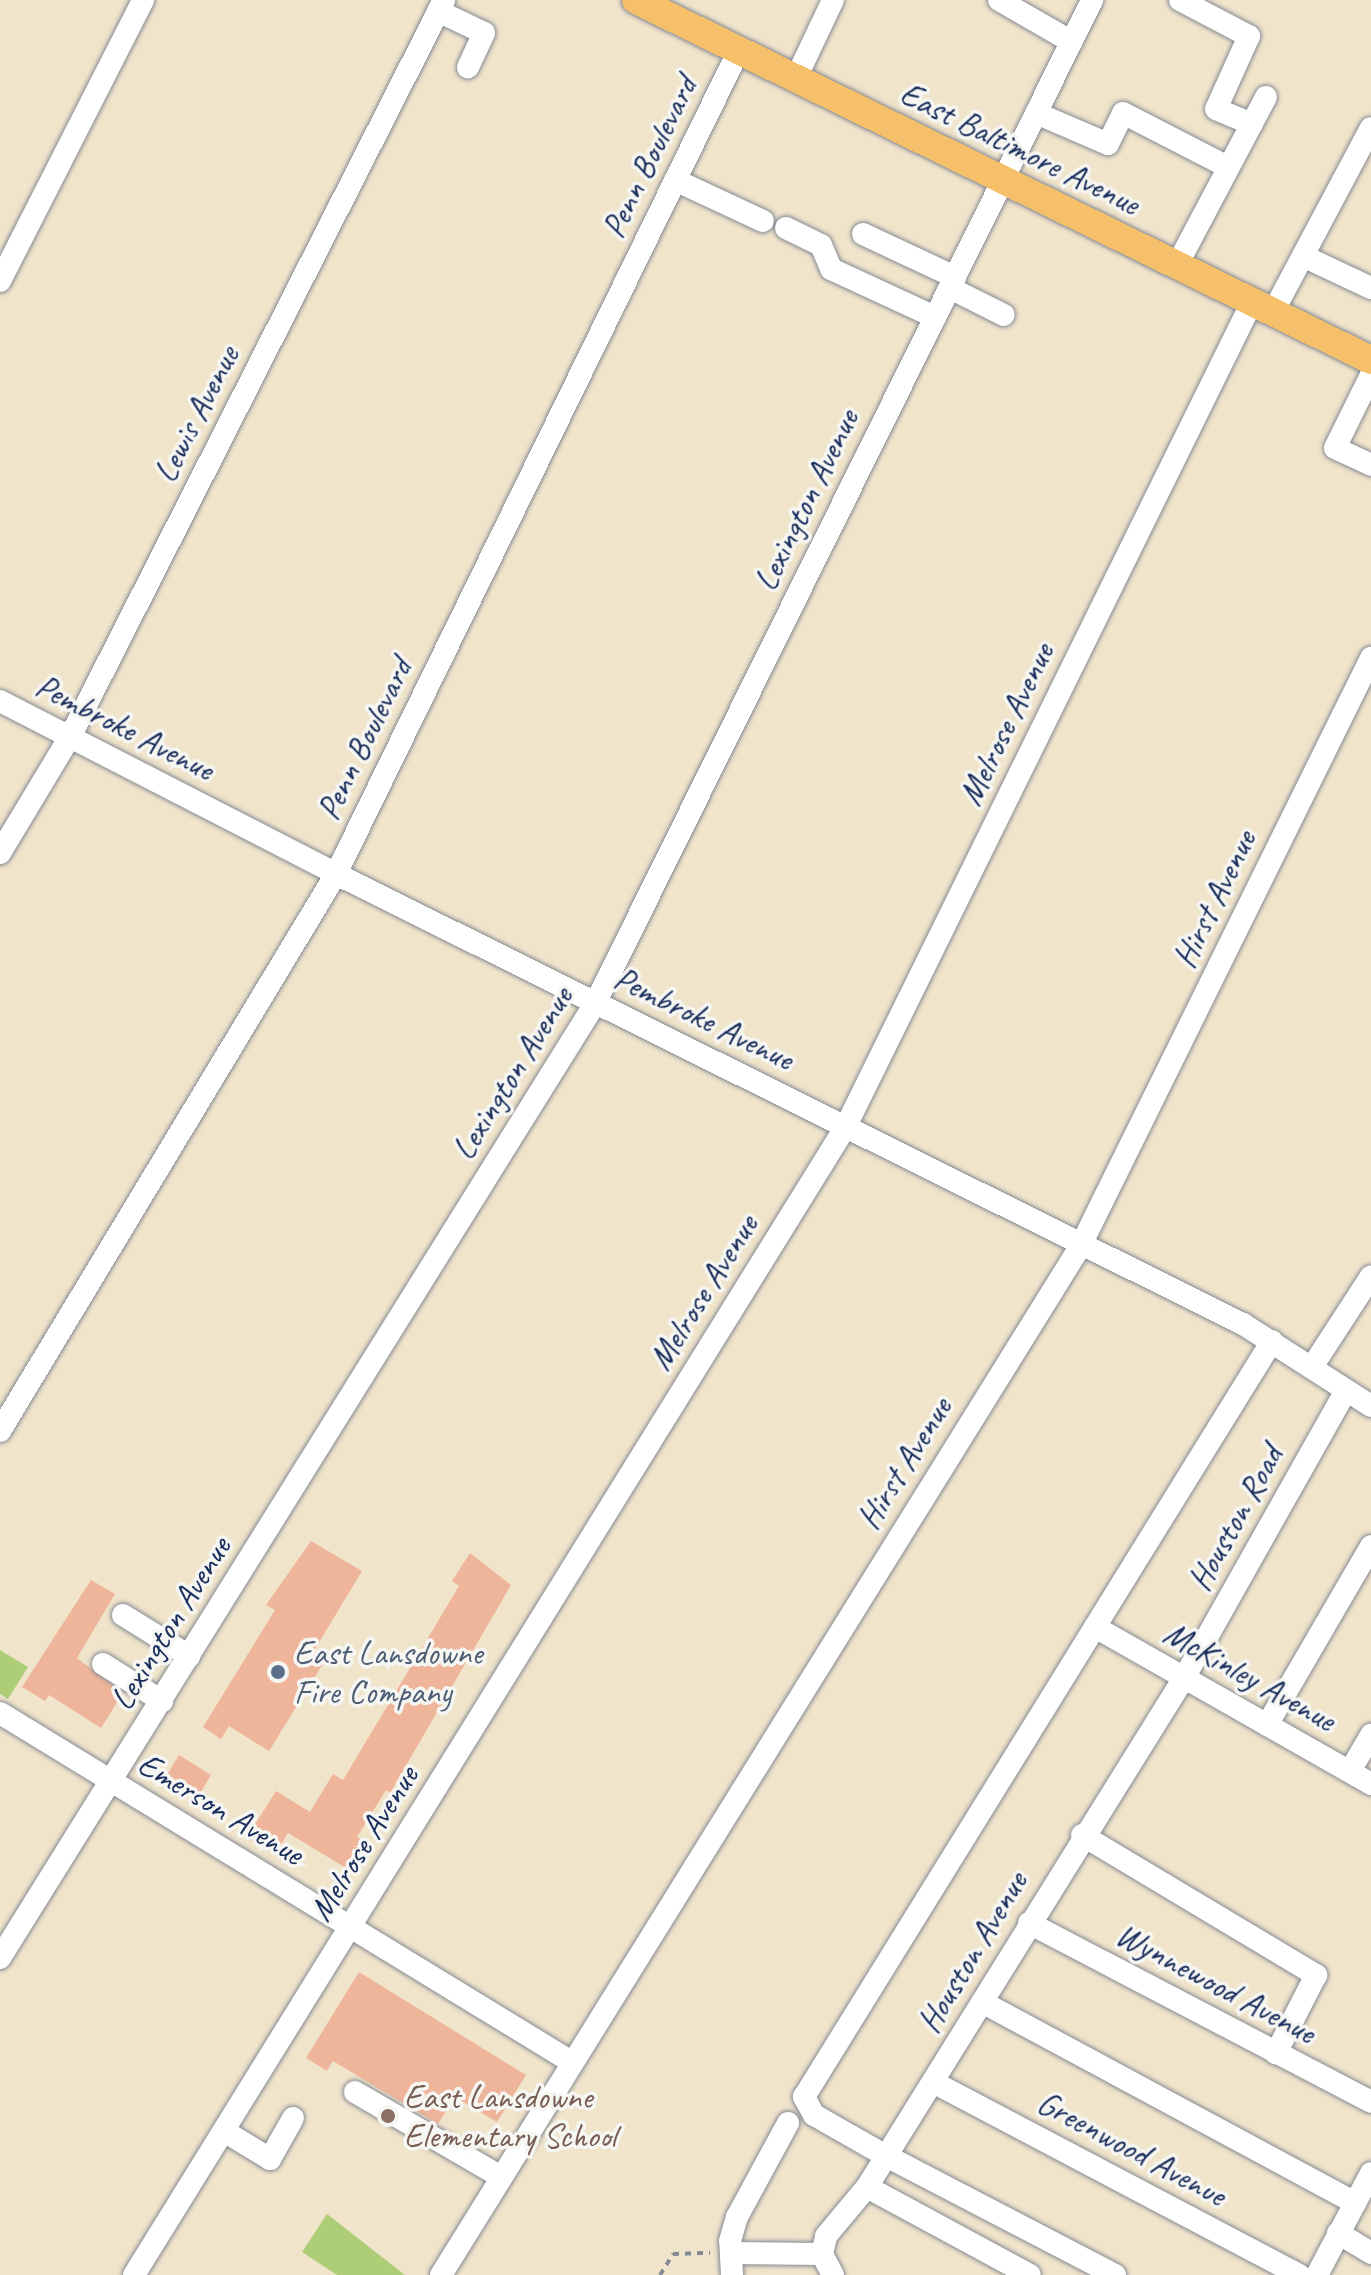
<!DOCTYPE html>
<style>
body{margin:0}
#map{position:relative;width:1371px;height:2275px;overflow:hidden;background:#f0e4cb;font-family:Caveat,sans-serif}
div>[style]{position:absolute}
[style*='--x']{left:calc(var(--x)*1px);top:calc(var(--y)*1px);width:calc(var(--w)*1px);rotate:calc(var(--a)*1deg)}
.green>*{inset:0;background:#adce77}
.building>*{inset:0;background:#efb59a}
.path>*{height:4px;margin-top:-2px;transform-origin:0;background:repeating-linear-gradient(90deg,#868a94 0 6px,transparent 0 12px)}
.roads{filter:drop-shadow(0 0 2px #868a94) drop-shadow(0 0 2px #868a94)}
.minor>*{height:22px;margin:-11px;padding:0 11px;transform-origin:11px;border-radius:11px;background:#fff}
.major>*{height:28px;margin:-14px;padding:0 14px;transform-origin:14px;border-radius:14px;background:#f6c06b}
.dots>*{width:22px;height:22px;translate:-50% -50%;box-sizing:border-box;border:4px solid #f6f6f2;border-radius:50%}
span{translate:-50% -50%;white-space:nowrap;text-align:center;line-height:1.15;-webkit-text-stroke:7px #f6f6f2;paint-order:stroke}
.street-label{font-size:34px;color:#1b2f5e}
.service-label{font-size:34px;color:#4e5e75}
.left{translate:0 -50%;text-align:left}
.education-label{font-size:34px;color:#785e54}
</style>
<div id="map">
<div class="green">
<div style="clip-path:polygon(0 1650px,28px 1667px,8px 1699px,0 1694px)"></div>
<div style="clip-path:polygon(327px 2214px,405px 2275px,337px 2275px,302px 2252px)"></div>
</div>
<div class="building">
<div style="clip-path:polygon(311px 1541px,362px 1571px,312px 1654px,324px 1662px,269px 1751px,229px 1726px,221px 1739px,203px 1727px,275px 1610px,266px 1605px)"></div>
<div style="clip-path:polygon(470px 1553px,511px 1585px,390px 1793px,386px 1790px,357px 1837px,362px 1840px,346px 1868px,288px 1833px,275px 1854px,247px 1837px,276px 1791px,310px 1812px,333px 1774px,343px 1780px,459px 1586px,452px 1581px)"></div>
<div style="clip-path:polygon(91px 1580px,115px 1594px,77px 1658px,123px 1693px,101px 1728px,49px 1695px,45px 1701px,22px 1687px)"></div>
<div style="clip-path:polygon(179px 1755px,211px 1775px,196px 1800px,164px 1780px)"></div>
<div style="clip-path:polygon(359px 1972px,526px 2075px,497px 2122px,455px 2097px,438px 2124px,333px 2061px,327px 2071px,306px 2058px)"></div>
</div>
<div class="path">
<div style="--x:660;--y:2275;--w:25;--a:-58"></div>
<div style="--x:673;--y:2254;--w:37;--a:-2"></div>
</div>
<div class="roads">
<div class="minor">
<div style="--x:999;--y:0;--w:84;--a:29.9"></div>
<div style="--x:1180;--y:0;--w:78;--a:27.6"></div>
<div style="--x:1249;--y:36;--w:80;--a:114.3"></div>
<div style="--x:1216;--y:109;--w:39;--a:23"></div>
<div style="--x:438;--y:11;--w:51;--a:25.6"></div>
<div style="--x:484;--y:33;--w:38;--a:115"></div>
<div style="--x:796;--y:78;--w:86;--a:-64.6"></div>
<div style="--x:1036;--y:113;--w:78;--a:23.3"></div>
<div style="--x:1108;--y:144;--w:34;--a:-64"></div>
<div style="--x:1123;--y:113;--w:118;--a:27.2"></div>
<div style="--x:675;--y:180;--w:97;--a:25"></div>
<div style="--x:786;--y:228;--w:39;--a:26"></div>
<div style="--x:821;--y:245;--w:26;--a:67"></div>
<div style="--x:831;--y:269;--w:115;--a:24.8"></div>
<div style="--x:863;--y:234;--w:102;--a:25.1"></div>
<div style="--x:1303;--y:256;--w:75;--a:25.2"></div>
<div style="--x:1177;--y:265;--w:190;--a:-62.1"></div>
<div style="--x:0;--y:281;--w:315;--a:-63"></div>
<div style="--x:950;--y:288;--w:60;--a:26.6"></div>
<div style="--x:1273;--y:312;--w:208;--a:-62"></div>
<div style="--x:1371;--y:375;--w:81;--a:116.3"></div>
<div style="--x:1335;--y:448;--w:40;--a:25"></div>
<div style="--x:0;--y:701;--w:378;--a:27.2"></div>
<div style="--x:336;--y:874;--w:1012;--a:26.39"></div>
<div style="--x:1243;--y:1324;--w:152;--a:32.6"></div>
<div style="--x:0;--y:853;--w:138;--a:-59"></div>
<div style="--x:71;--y:735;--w:824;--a:-63.09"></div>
<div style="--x:1312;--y:1367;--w:108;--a:-57"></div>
<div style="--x:0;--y:1431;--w:650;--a:-58.9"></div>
<div style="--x:336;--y:874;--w:917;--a:-63.94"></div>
<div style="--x:123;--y:1615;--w:78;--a:31.8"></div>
<div style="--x:1095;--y:1627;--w:318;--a:29.6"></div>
<div style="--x:103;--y:1664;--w:70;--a:32.1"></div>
<div style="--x:0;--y:1713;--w:668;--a:31.41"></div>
<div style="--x:1267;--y:1725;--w:207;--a:-59.8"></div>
<div style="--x:1350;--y:1771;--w:42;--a:-59.7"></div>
<div style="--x:1082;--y:1835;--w:273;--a:30.9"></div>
<div style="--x:1316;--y:1975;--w:88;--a:117.1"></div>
<div style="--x:1029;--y:1923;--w:386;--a:27.6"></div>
<div style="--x:0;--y:1958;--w:1127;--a:-58.06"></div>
<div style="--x:596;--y:1002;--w:1118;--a:-63.66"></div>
<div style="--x:982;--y:2002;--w:424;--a:28.3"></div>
<div style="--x:933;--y:2082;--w:414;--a:27.8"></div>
<div style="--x:355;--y:2092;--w:169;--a:30.2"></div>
<div style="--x:224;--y:2131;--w:54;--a:31.3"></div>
<div style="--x:270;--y:2159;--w:47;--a:-60.7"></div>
<div style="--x:867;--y:2187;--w:185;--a:28.4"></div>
<div style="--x:1338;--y:2233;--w:39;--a:31"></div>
<div style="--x:731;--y:2253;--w:91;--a:0.6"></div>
<div style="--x:134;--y:2275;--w:1352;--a:-58.21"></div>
<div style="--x:846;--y:1126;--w:919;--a:-63.77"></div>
<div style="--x:441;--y:2275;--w:1213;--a:-58.14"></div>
<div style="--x:1081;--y:1245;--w:655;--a:-63.71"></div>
<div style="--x:732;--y:2275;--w:34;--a:-93"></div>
<div style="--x:730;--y:2241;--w:25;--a:-74"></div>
<div style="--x:737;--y:2217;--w:107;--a:-61.5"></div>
<div style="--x:833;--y:2275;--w:24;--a:-118"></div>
<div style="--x:822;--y:2254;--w:18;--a:-77"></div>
<div style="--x:826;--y:2236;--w:64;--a:-50.1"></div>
<div style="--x:867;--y:2187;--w:600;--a:-58.09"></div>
<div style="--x:1184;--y:1678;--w:330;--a:-60.6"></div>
<div style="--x:1115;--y:2275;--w:258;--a:-152.5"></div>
<div style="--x:886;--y:2156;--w:83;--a:-150.3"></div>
<div style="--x:814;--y:2115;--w:21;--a:-119"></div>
<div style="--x:804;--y:2097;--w:889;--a:-58.24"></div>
<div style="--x:1317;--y:2275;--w:115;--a:-62.1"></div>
</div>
<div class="major">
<div style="--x:636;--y:0;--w:818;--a:26.1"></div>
</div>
</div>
<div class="dots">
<div style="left:278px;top:1672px;background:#5c6f8a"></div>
<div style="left:388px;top:2116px;background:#8d6e63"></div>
</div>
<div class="street-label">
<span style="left:1020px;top:148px;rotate:26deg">East Baltimore Avenue</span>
<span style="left:649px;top:157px;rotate:-64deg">Penn Boulevard</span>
<span style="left:196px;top:414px;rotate:-63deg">Lewis Avenue</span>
<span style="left:806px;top:500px;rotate:-64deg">Lexington Avenue</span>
<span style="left:1006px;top:724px;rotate:-64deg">Melrose Avenue</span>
<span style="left:125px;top:727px;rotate:27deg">Pembroke Avenue</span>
<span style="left:364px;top:739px;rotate:-64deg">Penn Boulevard</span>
<span style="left:1214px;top:899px;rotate:-64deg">Hirst Avenue</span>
<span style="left:704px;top:1018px;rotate:26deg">Pembroke Avenue</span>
<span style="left:512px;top:1073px;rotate:-58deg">Lexington Avenue</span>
<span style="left:703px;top:1292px;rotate:-58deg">Melrose Avenue</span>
<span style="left:904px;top:1463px;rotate:-58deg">Hirst Avenue</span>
<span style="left:1235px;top:1518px;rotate:-61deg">Houston Road</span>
<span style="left:170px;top:1623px;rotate:-58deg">Lexington Avenue</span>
<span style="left:1250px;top:1676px;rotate:29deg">McKinley Avenue</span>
<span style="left:221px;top:1808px;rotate:31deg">Emerson Avenue</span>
<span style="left:363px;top:1843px;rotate:-58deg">Melrose Avenue</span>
<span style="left:972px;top:1952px;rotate:-59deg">Houston Avenue</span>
<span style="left:1216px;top:1983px;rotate:28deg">Wynnewood Avenue</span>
<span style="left:1132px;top:2148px;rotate:28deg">Greenwood Avenue</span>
</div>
<div class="service-label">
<span class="left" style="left:294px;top:1672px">East Lansdowne<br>Fire Company</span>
</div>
<div class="education-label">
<span class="left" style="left:404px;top:2116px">East Lansdowne<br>Elementary School</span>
</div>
</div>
